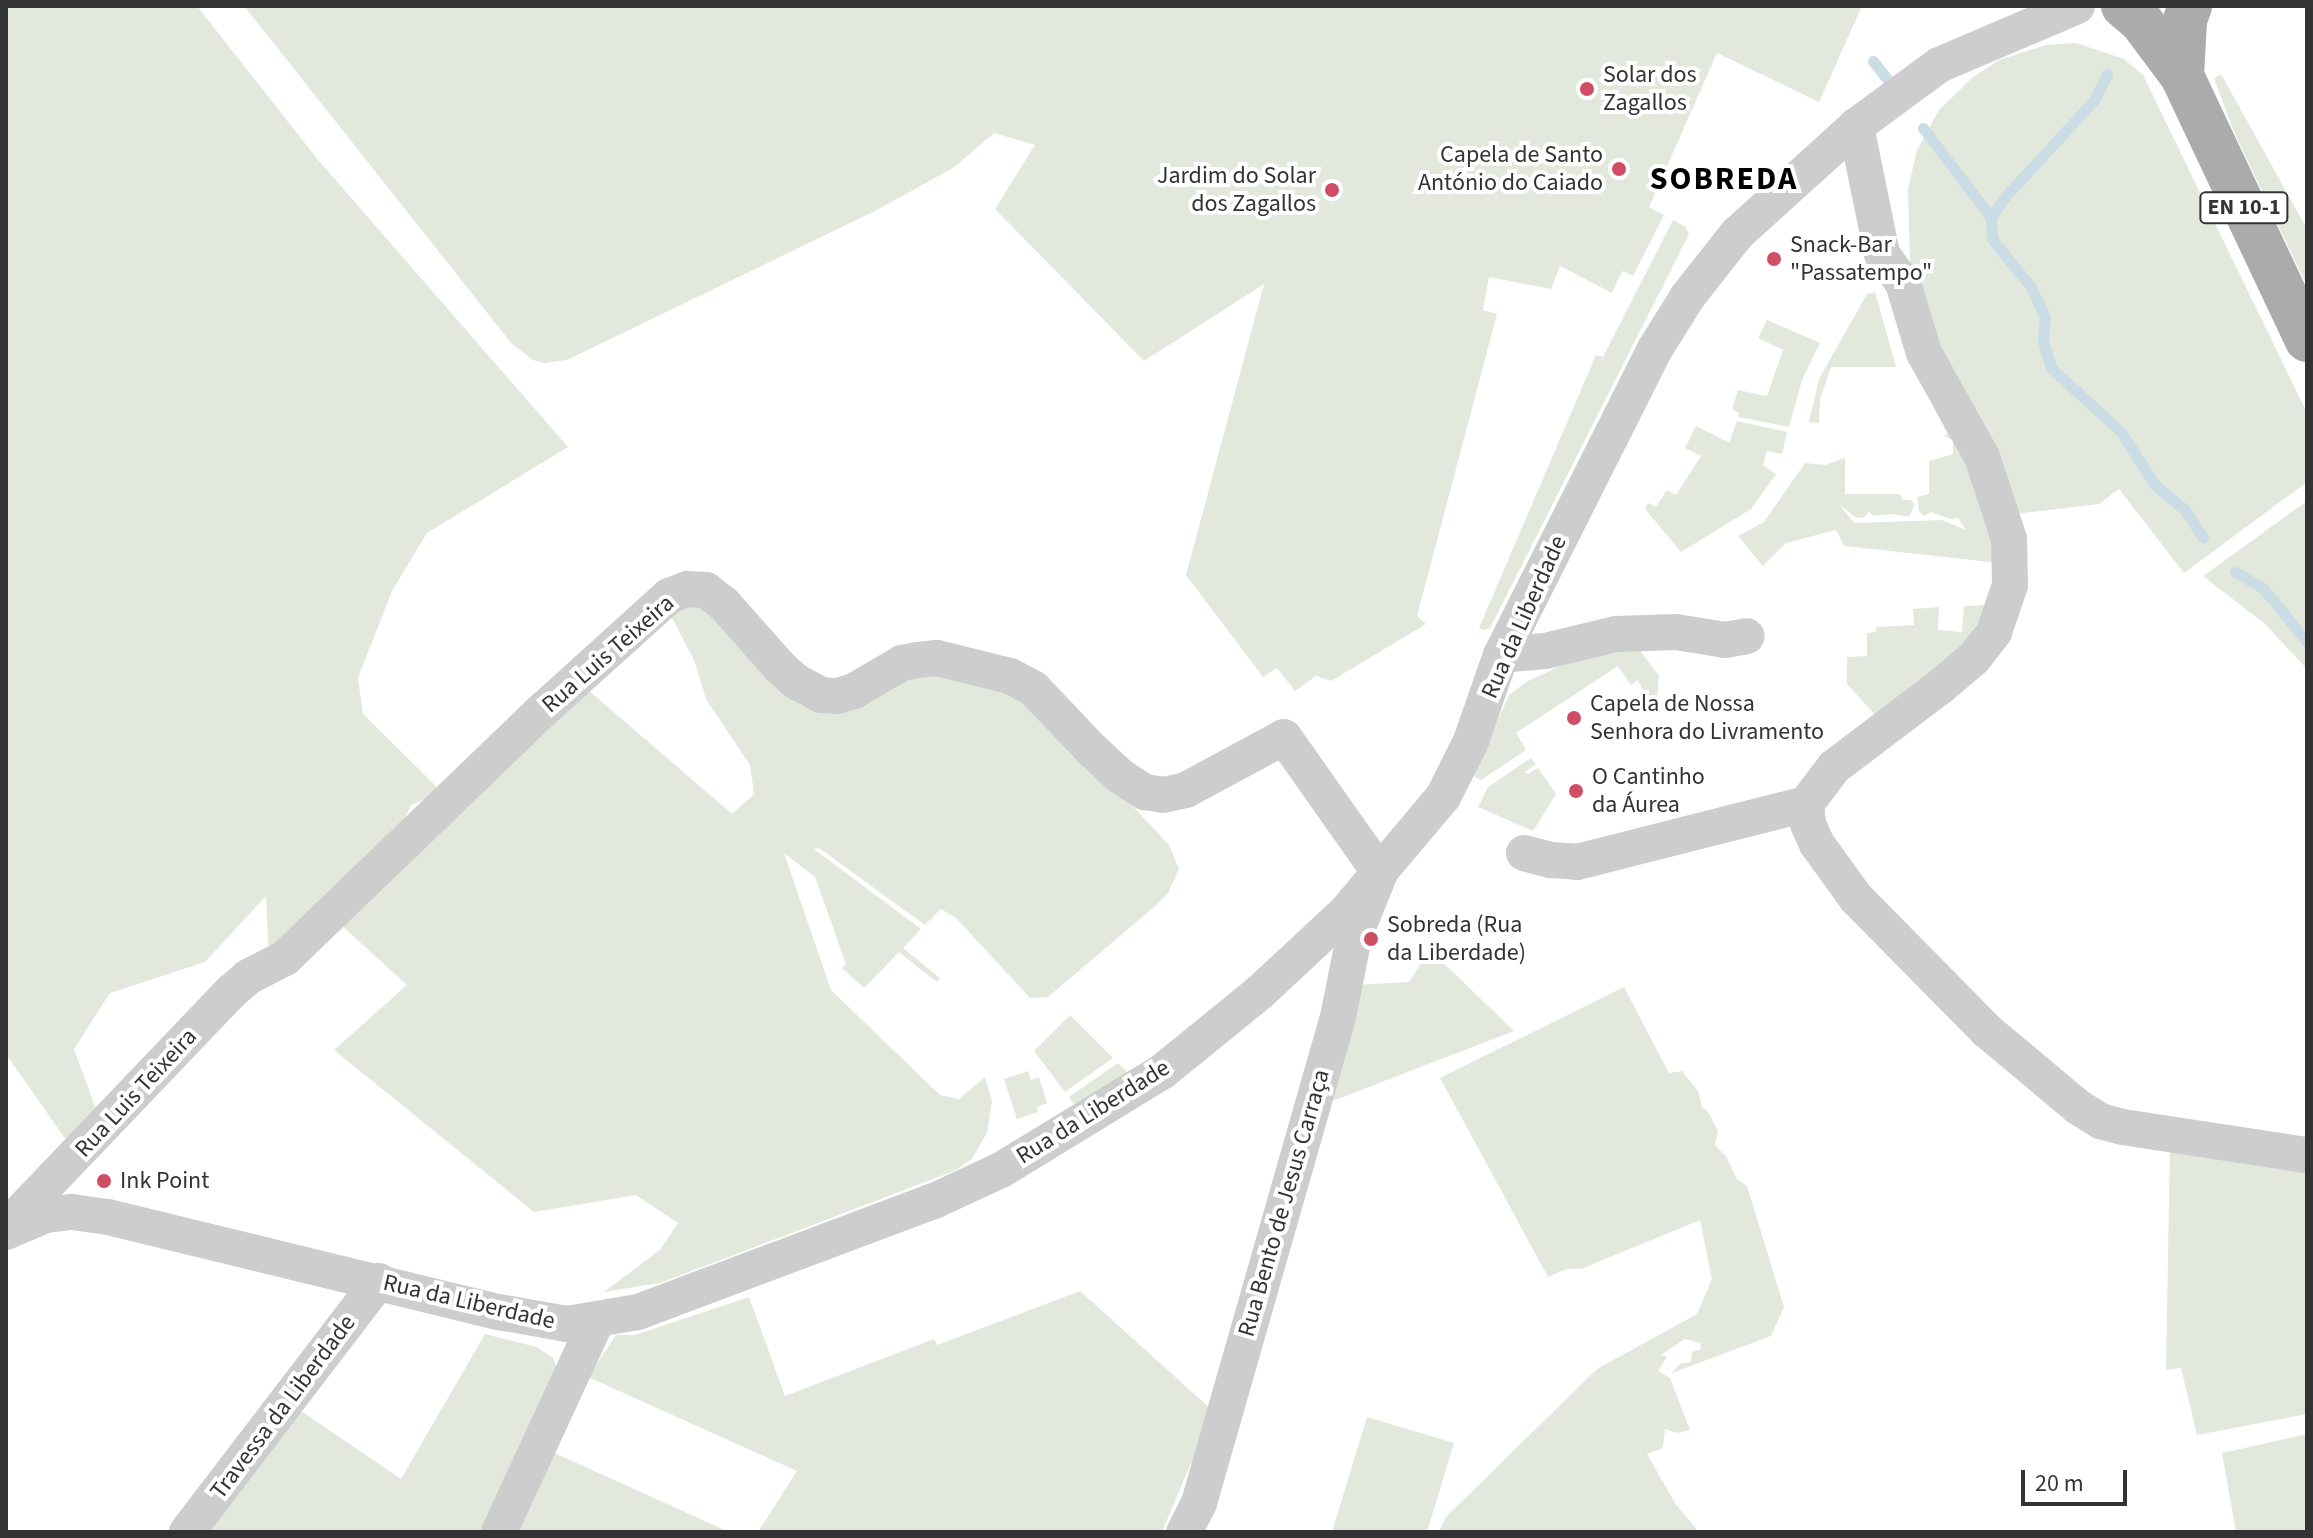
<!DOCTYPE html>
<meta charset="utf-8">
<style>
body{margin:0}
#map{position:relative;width:2313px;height:1538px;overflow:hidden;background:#fff;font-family:"Source Sans 3",sans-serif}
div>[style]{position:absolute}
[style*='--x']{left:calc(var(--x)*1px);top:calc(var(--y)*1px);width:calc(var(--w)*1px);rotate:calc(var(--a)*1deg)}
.green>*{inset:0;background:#e3e8dd}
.stream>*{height:11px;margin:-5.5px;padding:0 5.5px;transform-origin:5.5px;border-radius:5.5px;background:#cbdde4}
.minor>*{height:36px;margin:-18px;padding:0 18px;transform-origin:18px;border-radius:18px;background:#cdcdcd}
.major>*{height:44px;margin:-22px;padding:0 22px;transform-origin:22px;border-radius:22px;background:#ababab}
.dots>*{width:22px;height:22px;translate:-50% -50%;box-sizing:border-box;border:4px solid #fff;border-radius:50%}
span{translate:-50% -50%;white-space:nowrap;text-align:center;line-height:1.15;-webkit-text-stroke:8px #fff;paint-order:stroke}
.shield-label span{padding:2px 6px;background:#fff;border:2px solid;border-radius:6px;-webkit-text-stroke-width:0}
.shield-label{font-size:22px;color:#333;font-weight:700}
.poi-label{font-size:24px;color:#333}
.left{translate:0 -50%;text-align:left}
.right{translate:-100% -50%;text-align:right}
.street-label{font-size:24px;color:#333}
.district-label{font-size:32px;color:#000;font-weight:700;letter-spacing:2px}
.frame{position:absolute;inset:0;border:8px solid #333;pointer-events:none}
.scale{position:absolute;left:2021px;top:1470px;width:106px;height:36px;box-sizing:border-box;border:4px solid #333;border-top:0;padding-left:10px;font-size:24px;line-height:28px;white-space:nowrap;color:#333;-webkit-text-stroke:6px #fff;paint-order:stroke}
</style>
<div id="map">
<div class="green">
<div style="clip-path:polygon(6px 6px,197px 6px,319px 161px,568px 447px,427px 533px,392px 591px,358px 678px,363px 714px,442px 792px,411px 805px,398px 832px,269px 959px,266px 896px,205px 962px,110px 993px,74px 1049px,97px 1112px,66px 1140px,6px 1054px)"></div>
<div style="clip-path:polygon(244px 6px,1862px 6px,1819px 102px,1717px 53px,1649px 207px,1664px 215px,1633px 276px,1622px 271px,1612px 293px,1560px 266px,1551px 289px,1489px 277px,1483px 310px,1497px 314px,1417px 616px,1426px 624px,1331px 681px,1316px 676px,1295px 691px,1277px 668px,1263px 677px,1186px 575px,1264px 284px,1144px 361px,995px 209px,1035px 145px,994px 133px,953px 168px,877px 210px,567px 360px,544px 363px,533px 360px,512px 344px)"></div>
<div style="clip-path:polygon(2076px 43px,2124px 59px,2143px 75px,2307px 413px,2307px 482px,2184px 573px,2119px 489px,2099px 504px,2016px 514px,1937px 356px,1910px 263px,1908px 189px,1917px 150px,1939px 110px,1972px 78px,1999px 60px,2046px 45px)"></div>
<div style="clip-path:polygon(2221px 74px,2307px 229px,2307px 286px,2234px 132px,2214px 78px)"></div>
<div style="clip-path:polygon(1673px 220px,1686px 227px,1689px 234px,1490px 628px,1484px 630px,1479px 628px,1596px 355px,1603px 357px)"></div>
<div style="clip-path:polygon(1875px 292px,1896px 367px,1831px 367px,1820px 399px,1819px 423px,1809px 422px,1819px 379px,1867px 294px)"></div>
<div style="clip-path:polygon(1767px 320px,1820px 343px,1802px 380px,1789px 427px,1738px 417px,1739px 413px,1732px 409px,1738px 390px,1767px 396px,1783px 350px,1758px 338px)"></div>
<div style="clip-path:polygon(1932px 403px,1968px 454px,1999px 563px,1844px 546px,1836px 530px,1786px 543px,1763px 566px,1738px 536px,1764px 522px,1805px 463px,1825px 465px,1845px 458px,1845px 494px,1900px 494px,1903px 500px,1910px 500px,1915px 504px,1909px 517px,1894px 514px,1874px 516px,1869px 512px,1863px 518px,1855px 517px,1839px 504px,1854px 523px,1942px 520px,1966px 530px,1958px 518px,1949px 519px,1931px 512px,1924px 516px,1919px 511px,1917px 497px,1929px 494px,1929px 461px,1953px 454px,1953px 440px,1944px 436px,1947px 433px)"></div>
<div style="clip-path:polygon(1737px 421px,1787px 432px,1782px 454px,1767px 451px,1763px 465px,1776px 474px,1751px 509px,1681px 552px,1645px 509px,1648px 503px,1656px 507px,1667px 490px,1676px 495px,1701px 456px,1685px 448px,1696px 426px,1729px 443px)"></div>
<div style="clip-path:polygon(2307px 501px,2307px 669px,2265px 624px,2203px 576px)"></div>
<div style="clip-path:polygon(704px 598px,800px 705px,829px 714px,927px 672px,1003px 685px,1061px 729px,1169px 845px,1179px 869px,1168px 893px,1154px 907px,1048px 997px,1030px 998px,956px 918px,941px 909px,925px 925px,819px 848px,814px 849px,921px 929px,903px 948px,940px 978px,937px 982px,899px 952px,864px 988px,842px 968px,846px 964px,815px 877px,784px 853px,831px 990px,940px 1095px,959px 1099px,985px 1077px,992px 1101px,987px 1133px,971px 1160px,954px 1171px,660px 1283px,604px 1292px,660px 1250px,678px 1223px,636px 1195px,534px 1212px,334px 1050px,407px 985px,340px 924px,587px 689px,732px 814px,754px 794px,750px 765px,706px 699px,694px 660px,671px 616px)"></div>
<div style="clip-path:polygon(1989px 605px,1964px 645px,1877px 717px,1847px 684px,1847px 657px,1867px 656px,1867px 633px,1876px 632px,1876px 627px,1914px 625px,1913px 609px,1939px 607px,1938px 630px,1962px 632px,1964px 606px)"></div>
<div style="clip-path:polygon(1605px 645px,1643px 645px,1641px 652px,1659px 676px,1657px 699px,1649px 705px,1638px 680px,1631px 685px,1618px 666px,1516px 733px,1526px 750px,1481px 780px,1473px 776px,1509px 695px,1526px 682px)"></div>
<div style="clip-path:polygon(1531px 758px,1536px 764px,1525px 772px,1528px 774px,1538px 768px,1556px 794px,1533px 831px,1478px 807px,1488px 787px)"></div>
<div style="clip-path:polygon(1430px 950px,1514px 1031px,1335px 1100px,1324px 1098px,1356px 985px,1409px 982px)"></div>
<div style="clip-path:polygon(1624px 987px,1669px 1073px,1682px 1071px,1698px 1091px,1702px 1107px,1709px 1113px,1718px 1132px,1715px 1145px,1726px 1156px,1737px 1179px,1747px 1186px,1784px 1307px,1771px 1336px,1672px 1373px,1680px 1364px,1691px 1362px,1692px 1352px,1701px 1349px,1700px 1343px,1685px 1339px,1661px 1355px,1667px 1357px,1658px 1371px,1670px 1378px,1690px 1430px,1677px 1433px,1665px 1429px,1663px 1448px,1647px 1454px,1675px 1503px,1699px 1532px,1439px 1532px,1445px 1518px,1597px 1369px,1697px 1314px,1712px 1279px,1700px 1220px,1581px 1269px,1567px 1269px,1548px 1277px,1440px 1078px)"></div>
<div style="clip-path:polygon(1070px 1015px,1113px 1058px,1065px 1092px,1034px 1051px)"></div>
<div style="clip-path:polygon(1118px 1063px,1129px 1074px,1077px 1107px,1069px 1097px)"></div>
<div style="clip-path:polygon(1028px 1071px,1031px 1080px,1039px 1077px,1047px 1103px,1037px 1107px,1038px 1112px,1017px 1119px,1004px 1079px)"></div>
<div style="clip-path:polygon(2170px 1145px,2307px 1166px,2307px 1414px,2197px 1435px,2181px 1368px,2166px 1370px)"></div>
<div style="clip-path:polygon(1080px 1291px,1213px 1411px,1162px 1532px,758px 1532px,797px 1471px,588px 1377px,616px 1335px,635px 1335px,749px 1297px,785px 1396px,934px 1339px,937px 1345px)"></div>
<div style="clip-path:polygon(485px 1334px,537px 1347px,554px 1359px,557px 1370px,487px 1532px,205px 1532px,301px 1411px,401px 1479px)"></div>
<div style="clip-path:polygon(1367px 1417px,1454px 1443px,1427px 1532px,1332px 1532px)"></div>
<div style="clip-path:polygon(2307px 1434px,2307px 1532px,2236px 1532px,2222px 1453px)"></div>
<div style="clip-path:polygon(548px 1450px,729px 1532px,510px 1532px)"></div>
</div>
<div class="stream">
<div style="--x:1873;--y:61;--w:23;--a:52"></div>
<div style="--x:2107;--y:74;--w:28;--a:116"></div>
<div style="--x:2095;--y:99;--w:134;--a:132.6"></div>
<div style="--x:2004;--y:198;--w:24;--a:123"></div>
<div style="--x:1991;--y:218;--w:21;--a:87"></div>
<div style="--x:1992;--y:239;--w:62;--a:50.9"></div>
<div style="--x:2031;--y:287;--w:33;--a:65"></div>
<div style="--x:2045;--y:317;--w:24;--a:95"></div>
<div style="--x:2043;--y:341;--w:28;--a:73"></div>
<div style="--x:2051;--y:368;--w:95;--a:42.4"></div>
<div style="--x:2121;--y:432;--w:63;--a:57.3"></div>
<div style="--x:2155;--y:485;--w:39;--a:40"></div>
<div style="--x:2185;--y:510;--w:33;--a:57"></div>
<div style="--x:1923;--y:128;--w:113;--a:52.9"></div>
<div style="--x:2235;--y:572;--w:32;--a:30"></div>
<div style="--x:2263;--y:588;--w:70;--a:50.8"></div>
</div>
<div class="minor">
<div style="--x:1501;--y:655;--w:44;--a:-5.2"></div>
<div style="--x:1545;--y:651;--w:73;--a:-13.5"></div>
<div style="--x:1616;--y:634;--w:60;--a:-1.9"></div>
<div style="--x:1676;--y:632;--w:50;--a:9.3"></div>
<div style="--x:1725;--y:640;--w:22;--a:-10"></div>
<div style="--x:1806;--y:804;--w:20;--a:84"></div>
<div style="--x:1808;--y:824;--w:22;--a:66"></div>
<div style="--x:1817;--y:844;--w:67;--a:54.2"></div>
<div style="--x:1856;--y:898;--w:185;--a:45.4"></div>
<div style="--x:1986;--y:1030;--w:120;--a:39.9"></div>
<div style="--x:2078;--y:1107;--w:26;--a:32"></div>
<div style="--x:2100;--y:1121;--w:24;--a:15"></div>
<div style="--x:2123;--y:1127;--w:186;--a:8.7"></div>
<div style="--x:1524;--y:853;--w:28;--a:15"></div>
<div style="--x:1551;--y:860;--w:26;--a:4"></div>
<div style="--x:1577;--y:862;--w:236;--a:-14.2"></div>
<div style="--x:1806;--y:804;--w:46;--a:-52.9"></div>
<div style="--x:1834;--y:767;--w:134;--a:-37.1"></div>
<div style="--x:1941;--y:686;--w:43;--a:-40.3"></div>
<div style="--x:1974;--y:658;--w:33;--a:-52"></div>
<div style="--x:1994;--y:632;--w:50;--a:-71.2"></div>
<div style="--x:2010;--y:585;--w:46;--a:-91.2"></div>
<div style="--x:2009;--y:539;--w:86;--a:-108.2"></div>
<div style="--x:1982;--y:457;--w:119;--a:-119.1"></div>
<div style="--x:1924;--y:353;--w:73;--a:-106.7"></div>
<div style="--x:1903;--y:283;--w:36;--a:-126"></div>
<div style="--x:1882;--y:254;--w:131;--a:-101.5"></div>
<div style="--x:10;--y:1223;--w:321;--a:-46.3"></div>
<div style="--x:232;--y:991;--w:21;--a:-41"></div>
<div style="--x:248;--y:977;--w:42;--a:-27.2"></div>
<div style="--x:285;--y:958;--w:359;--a:-43.9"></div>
<div style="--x:544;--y:709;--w:169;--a:-42.1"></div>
<div style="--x:669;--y:596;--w:19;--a:-21"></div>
<div style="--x:687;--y:589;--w:19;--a:3"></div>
<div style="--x:706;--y:590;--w:23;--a:38"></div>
<div style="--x:724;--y:604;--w:83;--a:48.4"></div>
<div style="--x:779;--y:666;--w:22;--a:43"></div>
<div style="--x:795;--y:681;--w:30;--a:28"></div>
<div style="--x:821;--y:695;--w:16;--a:4"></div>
<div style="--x:837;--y:696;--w:18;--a:-16"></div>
<div style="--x:854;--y:691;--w:56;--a:-30.3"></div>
<div style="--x:902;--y:663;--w:16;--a:-11"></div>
<div style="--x:918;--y:660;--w:19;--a:-6"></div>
<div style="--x:937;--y:658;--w:75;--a:13.9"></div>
<div style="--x:1010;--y:676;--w:27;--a:28"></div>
<div style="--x:1034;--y:689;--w:83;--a:46.5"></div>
<div style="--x:1091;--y:749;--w:40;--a:43"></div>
<div style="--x:1120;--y:776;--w:30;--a:33"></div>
<div style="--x:1145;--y:792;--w:18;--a:9"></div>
<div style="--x:1163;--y:795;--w:24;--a:-12"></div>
<div style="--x:1186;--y:790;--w:111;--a:-28.4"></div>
<div style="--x:1284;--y:737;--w:166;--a:54.8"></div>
<div style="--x:1380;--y:873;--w:69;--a:112.1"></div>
<div style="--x:1354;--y:937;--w:82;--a:101.3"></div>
<div style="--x:1338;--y:1017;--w:505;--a:105.96"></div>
<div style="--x:1199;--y:1503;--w:33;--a:117"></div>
<div style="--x:6;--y:1232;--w:43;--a:-23"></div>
<div style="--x:46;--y:1215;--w:26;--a:-7"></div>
<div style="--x:72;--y:1212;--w:36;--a:8"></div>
<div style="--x:108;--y:1217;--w:402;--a:13.7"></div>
<div style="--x:499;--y:1312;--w:69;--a:10"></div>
<div style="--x:567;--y:1324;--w:72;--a:-9.6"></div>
<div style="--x:638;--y:1312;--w:316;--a:-20.6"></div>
<div style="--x:934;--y:1201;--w:74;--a:-24.8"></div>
<div style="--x:1001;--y:1170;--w:190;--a:-31.4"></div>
<div style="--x:1163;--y:1071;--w:124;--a:-39.1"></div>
<div style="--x:1259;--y:993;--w:119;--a:-43"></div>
<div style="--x:1346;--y:912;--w:150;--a:-49.9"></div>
<div style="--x:1443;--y:797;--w:63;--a:-63.4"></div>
<div style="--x:1471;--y:741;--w:91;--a:-70.8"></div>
<div style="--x:1501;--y:655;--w:343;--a:-63.3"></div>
<div style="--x:1655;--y:349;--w:62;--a:-58.1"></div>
<div style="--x:1688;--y:296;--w:79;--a:-51.7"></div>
<div style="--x:1737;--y:234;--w:161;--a:-42.2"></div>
<div style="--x:1856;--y:126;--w:103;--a:-36.3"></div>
<div style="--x:1939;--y:65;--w:150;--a:-23.1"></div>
<div style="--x:187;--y:1532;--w:316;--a:-52.6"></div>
<div style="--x:499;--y:1532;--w:231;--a:-65.2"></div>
</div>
<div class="major">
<div style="--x:2123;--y:6;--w:23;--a:40"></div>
<div style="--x:2141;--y:21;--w:69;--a:53.3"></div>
<div style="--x:2182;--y:76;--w:292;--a:64.7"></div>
<div style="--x:2182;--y:76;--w:56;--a:-86.9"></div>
<div style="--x:2185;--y:20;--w:15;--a:-70"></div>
</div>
<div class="dots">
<div style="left:1587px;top:89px;background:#d04e63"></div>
<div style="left:1619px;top:169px;background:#d04e63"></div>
<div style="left:1332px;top:190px;background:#d04e63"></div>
<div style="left:1774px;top:259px;background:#d04e63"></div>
<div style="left:1574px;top:718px;background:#d04e63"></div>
<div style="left:1576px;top:791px;background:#d04e63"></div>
<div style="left:1371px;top:939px;background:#d04e63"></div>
<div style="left:104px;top:1181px;background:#d04e63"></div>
</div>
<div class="shield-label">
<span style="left:2244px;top:208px">EN 10-1</span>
</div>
<div class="poi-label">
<span class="left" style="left:1603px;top:89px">Solar dos<br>Zagallos</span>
<span class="right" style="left:1603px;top:169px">Capela de Santo<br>António do Caiado</span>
<span class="right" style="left:1316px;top:190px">Jardim do Solar<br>dos Zagallos</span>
<span class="left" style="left:1790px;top:259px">Snack-Bar<br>"Passatempo"</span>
<span class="left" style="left:1590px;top:718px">Capela de Nossa<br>Senhora do Livramento</span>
<span class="left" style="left:1592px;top:791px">O Cantinho<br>da Áurea</span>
<span class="left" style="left:1387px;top:939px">Sobreda (Rua<br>da Liberdade)</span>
<span class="left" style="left:120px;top:1181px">Ink Point</span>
</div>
<div class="street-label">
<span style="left:1524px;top:617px;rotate:-66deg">Rua da Liberdade</span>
<span style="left:608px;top:654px;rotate:-41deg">Rua Luis Teixeira</span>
<span style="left:136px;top:1093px;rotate:-47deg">Rua Luis Teixeira</span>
<span style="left:1093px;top:1112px;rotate:-32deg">Rua da Liberdade</span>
<span style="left:1284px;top:1203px;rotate:-74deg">Rua Bento de Jesus Carraça</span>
<span style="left:469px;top:1302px;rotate:13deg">Rua da Liberdade</span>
<span style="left:283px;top:1407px;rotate:-53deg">Travessa da Liberdade</span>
</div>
<div class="district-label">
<span style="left:1724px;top:179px">SOBREDA</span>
</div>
<div class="frame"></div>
<div class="scale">20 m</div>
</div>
